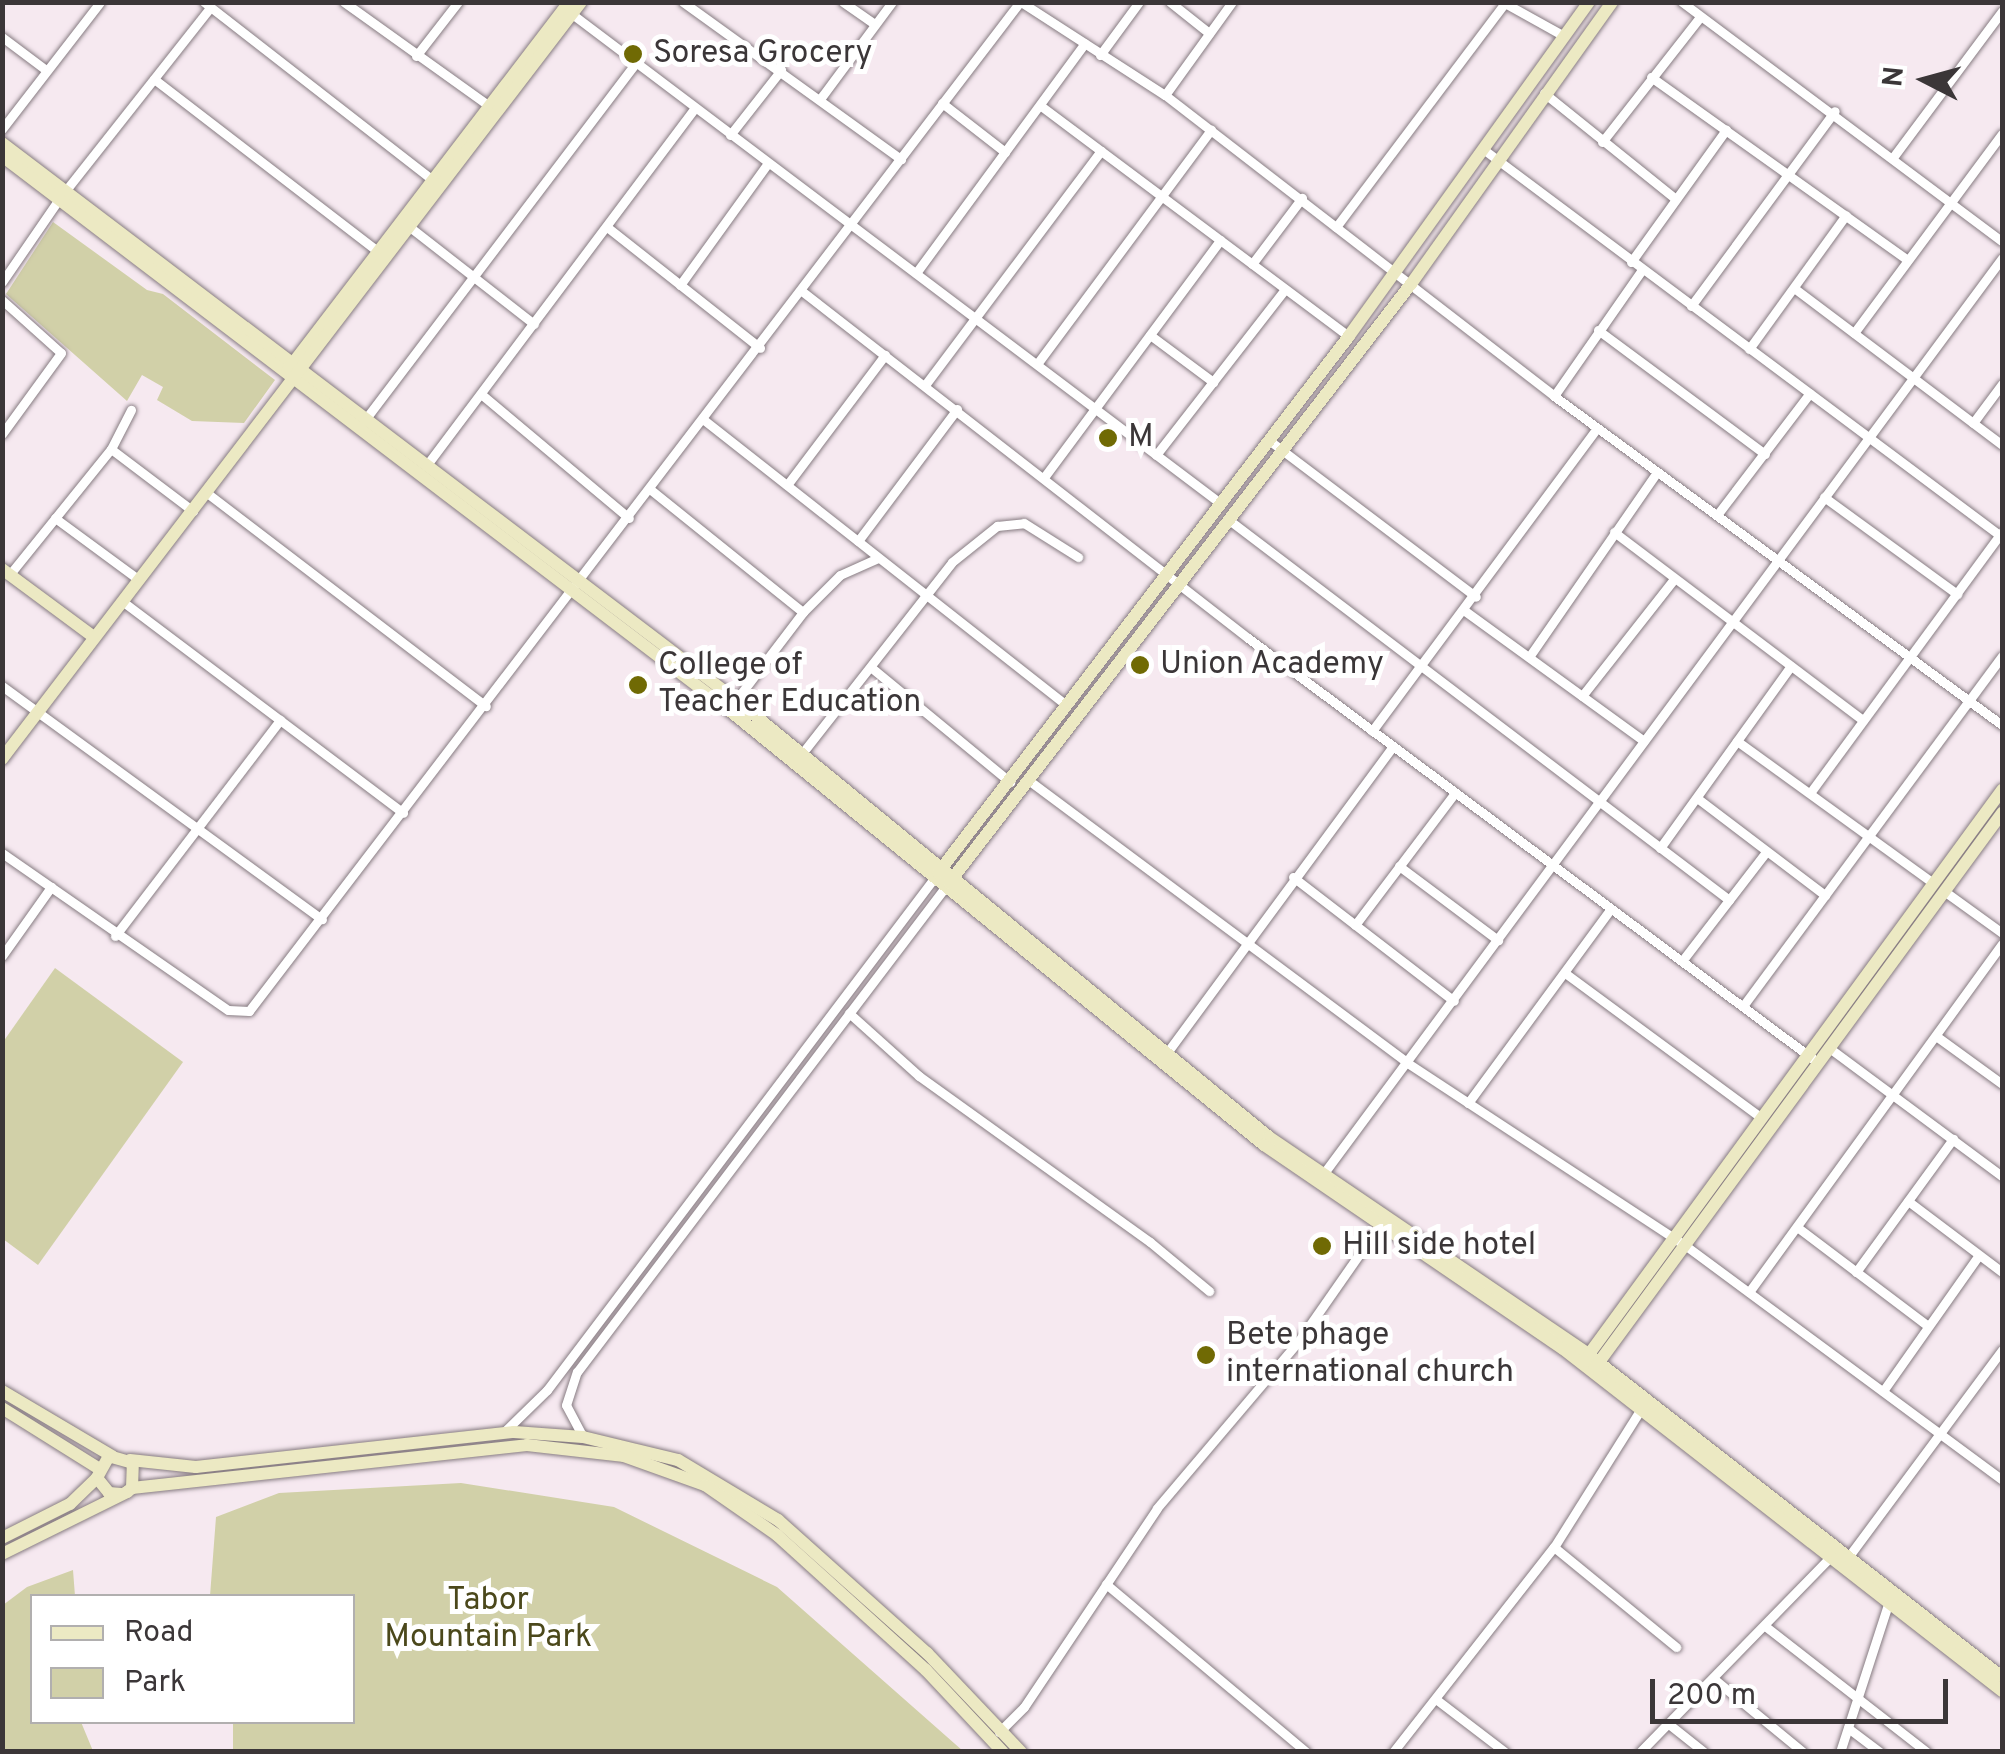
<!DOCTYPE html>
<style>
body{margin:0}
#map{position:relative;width:2005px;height:1754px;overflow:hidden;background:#f6e9f0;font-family:Overpass,sans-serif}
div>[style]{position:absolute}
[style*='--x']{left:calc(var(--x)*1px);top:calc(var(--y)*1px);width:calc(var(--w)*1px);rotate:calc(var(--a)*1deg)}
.green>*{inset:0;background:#d1d0a8}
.roads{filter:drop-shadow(0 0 2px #877c82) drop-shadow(0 0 2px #877c82)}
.street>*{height:9px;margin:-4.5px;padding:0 4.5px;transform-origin:4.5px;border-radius:4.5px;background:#fff}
.secondary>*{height:12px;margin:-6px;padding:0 6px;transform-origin:6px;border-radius:6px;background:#ece9c3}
.dots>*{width:28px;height:28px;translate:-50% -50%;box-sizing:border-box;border:5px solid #fff;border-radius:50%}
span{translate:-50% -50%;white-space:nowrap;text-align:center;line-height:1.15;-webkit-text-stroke:10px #fff;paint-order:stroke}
.poi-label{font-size:32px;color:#3b3638}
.left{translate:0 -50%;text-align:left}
.park-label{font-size:32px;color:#4b481b}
.frame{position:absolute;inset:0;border:5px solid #3b3638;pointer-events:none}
.legend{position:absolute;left:30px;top:1594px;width:325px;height:130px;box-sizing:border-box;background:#fff;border:2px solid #b1afaf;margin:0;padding:12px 18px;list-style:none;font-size:30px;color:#3b3638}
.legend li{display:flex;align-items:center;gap:20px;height:50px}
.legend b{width:50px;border:2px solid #b1afaf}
.north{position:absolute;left:1875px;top:30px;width:100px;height:100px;-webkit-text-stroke:8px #fff;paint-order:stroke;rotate:276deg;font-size:28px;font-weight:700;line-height:40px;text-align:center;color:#3b3638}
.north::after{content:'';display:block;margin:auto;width:35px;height:45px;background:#3b3638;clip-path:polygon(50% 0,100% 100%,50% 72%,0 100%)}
.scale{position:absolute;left:1650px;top:1679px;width:298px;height:45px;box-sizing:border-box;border:5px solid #3b3638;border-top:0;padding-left:12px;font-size:30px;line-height:35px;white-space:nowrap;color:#3b3638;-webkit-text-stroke:8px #fff;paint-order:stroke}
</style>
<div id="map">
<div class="green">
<div style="clip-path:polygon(53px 222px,147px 290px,163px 294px,275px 380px,244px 423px,192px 421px,157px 400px,163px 387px,142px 375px,127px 401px,6px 294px)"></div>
<div style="clip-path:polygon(55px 968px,183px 1062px,38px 1265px,3px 1239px,3px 1042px)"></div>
<div style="clip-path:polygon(461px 1483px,614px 1507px,777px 1587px,963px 1751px,233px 1751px,233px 1722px,352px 1722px,352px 1596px,210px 1596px,216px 1517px,279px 1493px)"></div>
<div style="clip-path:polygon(73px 1570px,75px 1596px,32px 1596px,32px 1722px,81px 1722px,93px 1751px,3px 1751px,3px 1605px,27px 1587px)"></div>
</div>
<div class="roads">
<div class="street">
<div style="--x:204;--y:2;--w:293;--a:37.9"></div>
<div style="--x:344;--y:2;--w:178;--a:35.6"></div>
<div style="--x:683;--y:2;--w:269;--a:35.8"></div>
<div style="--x:843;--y:2;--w:38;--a:35"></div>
<div style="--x:1021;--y:2;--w:171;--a:32.9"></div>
<div style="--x:1165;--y:95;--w:492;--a:37.7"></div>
<div style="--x:1554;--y:396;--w:556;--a:36.29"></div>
<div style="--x:1170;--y:2;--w:50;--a:38.5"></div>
<div style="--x:1503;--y:2;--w:70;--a:29.1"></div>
<div style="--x:1682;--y:2;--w:399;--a:36.8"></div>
<div style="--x:572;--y:14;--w:812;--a:37.04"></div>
<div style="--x:2;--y:37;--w:55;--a:36.9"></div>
<div style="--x:1100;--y:55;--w:66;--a:-53.7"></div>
<div style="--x:416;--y:56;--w:68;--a:-52.1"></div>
<div style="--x:1651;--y:77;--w:315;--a:35.5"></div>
<div style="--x:154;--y:79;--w:285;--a:37.6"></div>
<div style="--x:1544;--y:93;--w:169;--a:38.8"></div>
<div style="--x:1165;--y:95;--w:115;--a:-54.2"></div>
<div style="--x:820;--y:99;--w:121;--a:-53.4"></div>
<div style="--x:942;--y:103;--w:80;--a:37.9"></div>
<div style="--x:1041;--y:106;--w:384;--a:36.8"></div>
<div style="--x:2;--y:129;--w:160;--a:-52.3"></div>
<div style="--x:730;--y:135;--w:83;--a:-51.9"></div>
<div style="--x:1602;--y:142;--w:159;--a:-51.9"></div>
<div style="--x:1483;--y:149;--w:648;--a:36.78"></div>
<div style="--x:1894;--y:156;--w:181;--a:-53.3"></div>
<div style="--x:607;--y:227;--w:195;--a:38.3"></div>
<div style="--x:1336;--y:227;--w:279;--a:-53"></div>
<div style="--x:411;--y:228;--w:156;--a:38"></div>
<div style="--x:1631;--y:262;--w:163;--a:-54.3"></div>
<div style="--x:1252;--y:264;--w:83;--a:-52.9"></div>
<div style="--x:916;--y:273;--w:285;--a:-53.7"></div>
<div style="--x:2;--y:282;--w:101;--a:-55.5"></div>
<div style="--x:59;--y:199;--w:243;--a:-51.7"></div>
<div style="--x:680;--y:285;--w:150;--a:-54.2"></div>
<div style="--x:1794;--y:288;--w:261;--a:37"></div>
<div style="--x:803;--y:292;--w:564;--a:37.87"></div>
<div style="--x:1248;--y:638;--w:710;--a:36.69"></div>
<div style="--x:2;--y:300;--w:79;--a:41.9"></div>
<div style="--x:61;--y:353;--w:100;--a:126.1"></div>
<div style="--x:1691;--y:306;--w:242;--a:-53.6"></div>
<div style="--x:1598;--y:330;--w:208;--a:36.6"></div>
<div style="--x:1854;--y:333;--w:248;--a:-53.4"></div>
<div style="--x:1150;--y:335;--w:79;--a:36.7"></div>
<div style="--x:1749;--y:349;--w:165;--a:-54.1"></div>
<div style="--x:1037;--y:364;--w:292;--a:-53.4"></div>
<div style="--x:925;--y:385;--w:293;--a:-53.1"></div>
<div style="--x:481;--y:394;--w:193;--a:40"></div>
<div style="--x:1554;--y:396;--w:154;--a:-55.1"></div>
<div style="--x:704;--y:420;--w:458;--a:38.2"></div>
<div style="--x:364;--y:421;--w:450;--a:-52.8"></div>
<div style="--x:1973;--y:423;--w:49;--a:-53.4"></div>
<div style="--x:1270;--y:441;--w:258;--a:37.1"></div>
<div style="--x:111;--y:449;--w:103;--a:37.1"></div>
<div style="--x:1156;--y:455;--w:210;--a:-52.1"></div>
<div style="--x:426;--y:466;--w:448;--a:-53.1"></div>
<div style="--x:1045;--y:476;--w:294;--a:-53.4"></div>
<div style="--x:787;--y:485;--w:163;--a:-53"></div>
<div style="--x:651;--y:490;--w:195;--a:38.8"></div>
<div style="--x:207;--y:493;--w:351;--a:37.4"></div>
<div style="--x:1824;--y:497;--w:165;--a:36.1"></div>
<div style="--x:1717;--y:515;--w:153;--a:-52.7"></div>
<div style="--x:55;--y:518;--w:104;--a:36.4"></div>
<div style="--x:1229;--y:520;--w:628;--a:37.23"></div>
<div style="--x:1614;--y:532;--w:312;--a:37.1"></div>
<div style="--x:858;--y:541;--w:165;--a:-53.1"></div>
<div style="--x:10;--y:574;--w:161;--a:-51.1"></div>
<div style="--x:111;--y:449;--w:44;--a:-62.9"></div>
<div style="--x:122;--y:601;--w:352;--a:37"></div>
<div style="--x:1465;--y:611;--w:221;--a:36"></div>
<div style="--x:1529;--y:657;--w:225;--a:-55.3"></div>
<div style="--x:873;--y:669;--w:178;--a:39.5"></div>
<div style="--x:2;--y:686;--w:396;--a:36.1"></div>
<div style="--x:1582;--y:696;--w:149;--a:-51.8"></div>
<div style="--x:733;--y:704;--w:116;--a:-52.7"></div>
<div style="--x:803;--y:612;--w:52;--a:-45"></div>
<div style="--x:840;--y:575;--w:42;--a:-24.1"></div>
<div style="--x:1372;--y:731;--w:377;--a:-53.4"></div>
<div style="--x:1737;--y:741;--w:242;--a:35.9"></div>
<div style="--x:800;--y:756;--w:246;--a:-51.9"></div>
<div style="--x:952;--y:562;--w:58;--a:-38.7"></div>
<div style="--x:997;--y:526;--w:27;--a:-6"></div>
<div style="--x:1024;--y:523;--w:64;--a:32.2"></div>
<div style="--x:1027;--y:779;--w:473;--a:36.7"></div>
<div style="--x:1406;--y:1062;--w:330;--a:33.3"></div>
<div style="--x:1682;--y:1243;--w:398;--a:36.5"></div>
<div style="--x:1810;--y:793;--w:323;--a:-53.7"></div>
<div style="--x:1697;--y:798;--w:161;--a:37.2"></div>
<div style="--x:1660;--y:848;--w:224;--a:-54.3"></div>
<div style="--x:2;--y:853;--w:275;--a:34.8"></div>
<div style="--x:228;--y:1010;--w:21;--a:3"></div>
<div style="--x:249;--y:1011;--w:1270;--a:-52.62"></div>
<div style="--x:1399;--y:866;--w:124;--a:36.8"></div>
<div style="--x:1293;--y:877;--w:203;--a:37.6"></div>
<div style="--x:1944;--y:891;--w:72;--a:35.9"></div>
<div style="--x:1355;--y:925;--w:166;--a:-52.9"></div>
<div style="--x:115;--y:936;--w:272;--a:-52.6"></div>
<div style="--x:2;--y:956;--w:85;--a:-54.6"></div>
<div style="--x:1682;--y:961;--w:138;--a:-52.4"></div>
<div style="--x:1565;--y:973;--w:242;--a:36.4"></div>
<div style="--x:1743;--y:1006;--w:435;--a:-53.5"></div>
<div style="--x:849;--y:1013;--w:94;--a:42"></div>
<div style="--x:919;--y:1076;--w:284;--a:35.7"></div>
<div style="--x:1150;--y:1242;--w:77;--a:39.7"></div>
<div style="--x:1936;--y:1036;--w:82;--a:36"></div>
<div style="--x:1828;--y:1047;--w:217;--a:36.6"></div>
<div style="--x:1166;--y:1054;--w:381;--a:-53.6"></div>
<div style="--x:1468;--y:1103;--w:240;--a:-53.7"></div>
<div style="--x:1324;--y:1173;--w:1139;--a:-53.46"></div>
<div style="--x:1908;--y:1201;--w:118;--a:37.1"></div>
<div style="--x:1797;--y:1227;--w:164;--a:37.1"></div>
<div style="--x:1856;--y:1272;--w:165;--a:-53.9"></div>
<div style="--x:1749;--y:1292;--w:430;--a:-54"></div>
<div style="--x:1883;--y:1391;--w:166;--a:-54.8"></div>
<div style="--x:505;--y:1431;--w:59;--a:-44.3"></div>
<div style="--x:547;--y:1390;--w:643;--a:-52.9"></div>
<div style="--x:583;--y:1437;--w:36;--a:-118"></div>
<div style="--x:566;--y:1405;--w:35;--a:-72"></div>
<div style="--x:577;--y:1372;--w:610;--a:-52.79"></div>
<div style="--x:1554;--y:1547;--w:158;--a:39.3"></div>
<div style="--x:1849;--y:1556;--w:257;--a:-53.4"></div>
<div style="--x:1106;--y:1584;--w:261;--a:40"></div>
<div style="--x:1765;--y:1626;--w:205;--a:37.9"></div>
<div style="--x:1714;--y:1679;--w:115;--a:39.4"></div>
<div style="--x:1437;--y:1700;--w:86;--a:37.4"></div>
<div style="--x:1670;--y:1725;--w:43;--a:38.5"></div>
<div style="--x:1848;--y:1728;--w:40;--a:37"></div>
<div style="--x:999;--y:1732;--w:35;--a:-45"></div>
<div style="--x:1024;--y:1707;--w:239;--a:-56.2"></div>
<div style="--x:1157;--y:1508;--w:218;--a:-49.7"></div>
<div style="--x:1298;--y:1342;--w:145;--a:-55.1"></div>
<div style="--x:1393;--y:1752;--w:261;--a:-51.9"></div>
<div style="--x:1554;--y:1547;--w:163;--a:-57.8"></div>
<div style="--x:1640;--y:1752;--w:274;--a:-45.7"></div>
<div style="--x:1840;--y:1752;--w:159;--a:-72"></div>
</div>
<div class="secondary">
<div style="--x:2;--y:143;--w:921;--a:37.19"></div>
<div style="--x:736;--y:700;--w:689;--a:39.35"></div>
<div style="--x:1269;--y:1137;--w:386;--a:34.2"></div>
<div style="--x:1588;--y:1354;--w:525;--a:37.96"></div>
<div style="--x:2;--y:156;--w:914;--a:37.31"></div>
<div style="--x:729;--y:710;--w:690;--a:39.11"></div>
<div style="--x:1264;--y:1145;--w:361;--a:34.3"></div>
<div style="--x:1562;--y:1348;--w:558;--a:37.94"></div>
<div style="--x:287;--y:371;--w:464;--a:-52.6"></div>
<div style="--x:2;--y:569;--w:114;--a:36.5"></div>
<div style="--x:2;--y:759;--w:953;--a:-52.59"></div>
<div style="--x:938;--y:873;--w:676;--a:-52.57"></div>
<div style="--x:1349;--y:336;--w:411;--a:-54.3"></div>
<div style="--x:949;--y:883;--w:756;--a:-52.36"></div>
<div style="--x:1411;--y:284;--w:346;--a:-54.5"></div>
<div style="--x:1584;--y:1361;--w:708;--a:-53.79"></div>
<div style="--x:1594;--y:1369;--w:690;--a:-53.73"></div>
<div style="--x:2;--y:1391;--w:128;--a:30.6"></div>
<div style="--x:2;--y:1408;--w:113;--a:32"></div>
<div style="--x:130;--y:1460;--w:66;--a:6.1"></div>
<div style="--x:196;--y:1467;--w:320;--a:-6.3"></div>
<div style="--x:514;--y:1432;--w:69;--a:4.1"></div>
<div style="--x:583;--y:1437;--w:98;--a:13.6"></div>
<div style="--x:678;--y:1460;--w:117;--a:31"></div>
<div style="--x:778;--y:1520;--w:200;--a:41.8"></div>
<div style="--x:927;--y:1653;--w:137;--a:46.5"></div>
<div style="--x:132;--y:1488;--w:397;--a:-6.2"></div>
<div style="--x:527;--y:1445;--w:98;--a:6.5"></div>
<div style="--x:624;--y:1456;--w:86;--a:19.7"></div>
<div style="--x:705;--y:1485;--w:88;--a:34.8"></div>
<div style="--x:777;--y:1535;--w:201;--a:42.2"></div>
<div style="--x:926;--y:1670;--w:112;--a:46.8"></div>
<div style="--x:2;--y:1538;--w:76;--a:-26.6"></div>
<div style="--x:70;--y:1504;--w:37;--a:-44"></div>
<div style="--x:2;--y:1554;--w:140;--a:-26.4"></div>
<div style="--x:127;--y:1492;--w:6;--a:-39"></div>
<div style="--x:132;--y:1488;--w:25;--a:-88"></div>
<div style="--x:133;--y:1463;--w:25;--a:-164"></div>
<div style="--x:109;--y:1456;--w:25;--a:119"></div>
<div style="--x:97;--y:1478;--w:19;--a:51"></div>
<div style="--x:109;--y:1493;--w:12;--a:5"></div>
</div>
</div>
<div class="dots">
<div style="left:633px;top:54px;background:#706a04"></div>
<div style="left:1108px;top:438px;background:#706a04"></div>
<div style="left:1140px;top:665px;background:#706a04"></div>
<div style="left:638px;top:685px;background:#706a04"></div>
<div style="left:1322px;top:1246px;background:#706a04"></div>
<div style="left:1206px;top:1355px;background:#706a04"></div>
</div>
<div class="poi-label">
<span class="left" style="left:653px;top:54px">Soresa Grocery</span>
<span class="left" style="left:1128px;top:438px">M</span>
<span class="left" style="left:1160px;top:665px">Union Academy</span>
<span class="left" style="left:658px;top:685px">College of<br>Teacher Education</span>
<span class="left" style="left:1342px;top:1246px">Hill side hotel</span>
<span class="left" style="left:1226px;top:1355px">Bete phage<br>international church</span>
</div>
<div class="park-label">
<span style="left:488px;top:1620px">Tabor<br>Mountain Park</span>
</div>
<div class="frame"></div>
<ul class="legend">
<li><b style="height:12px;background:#ece9c3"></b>Road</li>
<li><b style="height:28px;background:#d1d0a8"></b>Park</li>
</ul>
<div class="north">N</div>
<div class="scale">200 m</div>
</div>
